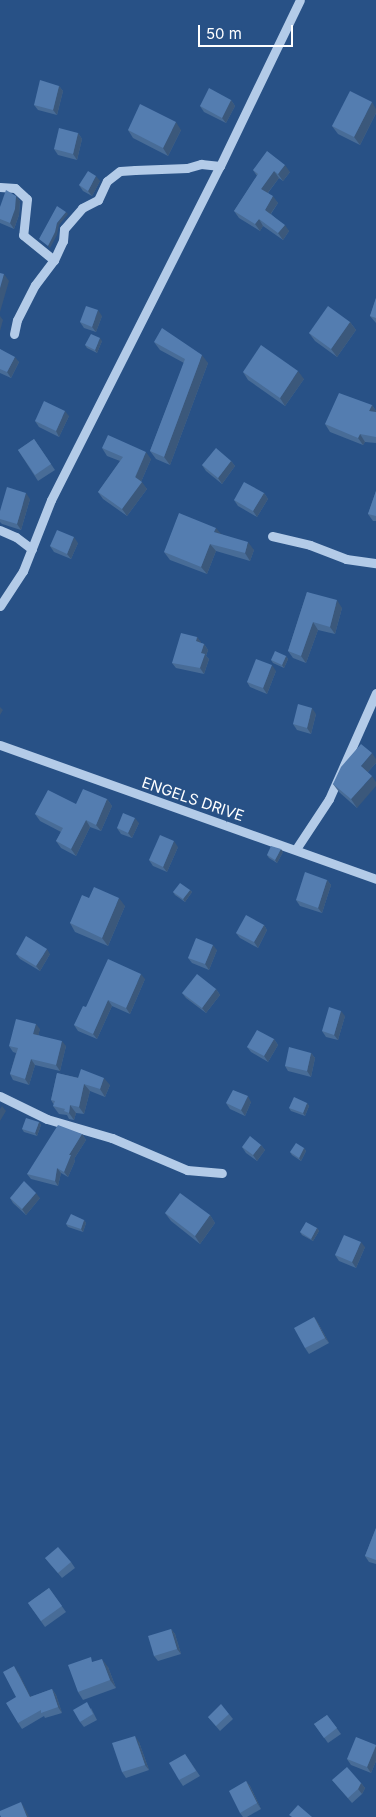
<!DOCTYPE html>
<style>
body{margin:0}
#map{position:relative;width:376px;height:1817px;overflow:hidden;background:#285186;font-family:Inter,sans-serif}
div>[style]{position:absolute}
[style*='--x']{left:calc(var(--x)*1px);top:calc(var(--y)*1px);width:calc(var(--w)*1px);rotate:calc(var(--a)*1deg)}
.minor>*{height:9px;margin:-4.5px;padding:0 4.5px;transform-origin:4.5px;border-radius:4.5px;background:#b3cbe8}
.wall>*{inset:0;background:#486c97}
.shaded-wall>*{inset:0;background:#3b587b}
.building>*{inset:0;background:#547db0}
span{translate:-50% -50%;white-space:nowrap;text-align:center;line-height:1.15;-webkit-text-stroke:4px #285186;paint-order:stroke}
.street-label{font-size:15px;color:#fff}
.scale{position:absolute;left:198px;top:25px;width:95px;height:22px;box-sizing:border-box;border:2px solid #fff;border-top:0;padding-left:6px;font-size:15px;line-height:18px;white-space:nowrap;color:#fff;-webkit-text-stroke:4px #285186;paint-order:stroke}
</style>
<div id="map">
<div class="minor">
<div style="--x:0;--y:187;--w:15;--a:4"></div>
<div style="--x:15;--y:188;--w:16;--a:43"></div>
<div style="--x:27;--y:199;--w:36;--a:96"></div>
<div style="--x:23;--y:235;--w:40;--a:39"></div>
<div style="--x:14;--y:334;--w:14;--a:-78"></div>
<div style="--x:17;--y:320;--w:39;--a:-63"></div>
<div style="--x:35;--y:285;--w:31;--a:-53"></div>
<div style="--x:54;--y:260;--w:21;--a:-65"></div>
<div style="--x:63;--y:241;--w:12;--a:-85"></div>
<div style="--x:64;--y:229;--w:28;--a:-49"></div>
<div style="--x:82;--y:208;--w:18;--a:-27"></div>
<div style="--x:98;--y:200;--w:21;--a:-65"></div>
<div style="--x:107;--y:181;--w:16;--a:-38"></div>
<div style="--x:120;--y:171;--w:15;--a:-4"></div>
<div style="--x:135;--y:170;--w:52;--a:-2.2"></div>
<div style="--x:187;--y:168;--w:15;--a:-16"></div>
<div style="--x:201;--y:164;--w:19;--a:6"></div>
<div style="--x:0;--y:530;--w:17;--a:24"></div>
<div style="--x:16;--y:537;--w:20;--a:37"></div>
<div style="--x:272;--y:536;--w:39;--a:13"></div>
<div style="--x:310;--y:545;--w:39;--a:21"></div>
<div style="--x:346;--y:559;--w:30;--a:8"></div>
<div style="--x:0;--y:606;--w:42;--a:-56.7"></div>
<div style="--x:23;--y:571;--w:76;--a:-68.5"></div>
<div style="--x:51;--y:500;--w:374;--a:-63.2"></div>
<div style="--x:220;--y:166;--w:184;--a:-64.3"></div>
<div style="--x:0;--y:745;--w:399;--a:19.6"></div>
<div style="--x:296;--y:849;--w:60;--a:-56.6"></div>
<div style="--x:329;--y:799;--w:116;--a:-66.1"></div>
<div style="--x:0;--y:1096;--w:52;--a:26.1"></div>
<div style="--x:47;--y:1119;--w:68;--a:16.3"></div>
<div style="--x:112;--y:1138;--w:82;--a:23.1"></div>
<div style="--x:187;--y:1170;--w:35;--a:5"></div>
</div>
<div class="wall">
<div style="clip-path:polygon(59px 86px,63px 91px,57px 115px,38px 110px,34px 105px)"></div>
<div style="clip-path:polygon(231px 100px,235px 106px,226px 123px,204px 112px,200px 106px)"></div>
<div style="clip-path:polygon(376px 109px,376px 113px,360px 145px,338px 134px,332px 126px)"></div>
<div style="clip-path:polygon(128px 130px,181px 130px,168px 156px,133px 138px)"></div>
<div style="clip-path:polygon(78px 133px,82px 139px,77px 160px,58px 155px,54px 149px)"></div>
<div style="clip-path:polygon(253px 170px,290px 172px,283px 181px,279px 178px,268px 193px,278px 203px,271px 214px,289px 231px,283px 240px,263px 226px,260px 231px,239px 218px,234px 211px,257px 176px)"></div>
<div style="clip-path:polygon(100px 181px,92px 196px,83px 191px,79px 185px)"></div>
<div style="clip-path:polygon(16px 196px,20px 201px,19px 215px,14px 229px,0 223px,0 207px)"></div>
<div style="clip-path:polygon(376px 298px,376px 323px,370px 316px)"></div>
<div style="clip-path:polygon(102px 316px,96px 332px,84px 328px,80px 322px)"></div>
<div style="clip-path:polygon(350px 322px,356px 330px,337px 357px,315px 341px,309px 333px)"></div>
<div style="clip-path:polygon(102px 341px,97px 353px,87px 348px,85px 345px)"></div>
<div style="clip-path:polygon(154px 342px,208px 363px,170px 465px,156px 459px,150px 451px,184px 363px,160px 350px)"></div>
<div style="clip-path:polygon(0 349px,19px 362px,11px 378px,0 373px)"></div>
<div style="clip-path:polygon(243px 372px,304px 379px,285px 406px,248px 380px)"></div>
<div style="clip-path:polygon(372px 405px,376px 411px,376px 443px,365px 442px,363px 445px,330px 432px,325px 424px)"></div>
<div style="clip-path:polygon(69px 416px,59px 437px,39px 427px,35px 421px)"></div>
<div style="clip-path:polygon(34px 439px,55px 470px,38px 481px,18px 450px)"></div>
<div style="clip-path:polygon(102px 448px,151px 459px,141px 482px,147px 489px,127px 516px,103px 499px,98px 492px,120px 461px,107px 456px)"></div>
<div style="clip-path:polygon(231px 461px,235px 466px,222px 484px,206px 471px,202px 465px)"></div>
<div style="clip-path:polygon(376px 491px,376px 521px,373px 521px,368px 514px)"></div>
<div style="clip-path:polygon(264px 493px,268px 499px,257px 517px,238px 506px,234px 500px)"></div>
<div style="clip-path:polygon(30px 499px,21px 530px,2px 524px,0 522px,0 519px)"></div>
<div style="clip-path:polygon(221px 534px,254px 550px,250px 561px,216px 551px,207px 574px,170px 560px,164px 552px)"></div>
<div style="clip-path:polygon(78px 543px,71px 559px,54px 552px,50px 546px)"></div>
<div style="clip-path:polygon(307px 592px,342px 608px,335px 634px,318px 630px,306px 663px,293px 658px,288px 651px)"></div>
<div style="clip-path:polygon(197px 637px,201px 643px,204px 644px,208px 650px,206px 656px,209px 659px,204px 674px,176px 668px,172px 663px)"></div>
<div style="clip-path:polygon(286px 656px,288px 659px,284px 668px,273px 663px,271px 660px)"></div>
<div style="clip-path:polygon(276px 671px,267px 694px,250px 687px,247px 682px)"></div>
<div style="clip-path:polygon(316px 714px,311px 734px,297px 730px,293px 724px)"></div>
<div style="clip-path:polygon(376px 759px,376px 763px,368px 772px,357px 808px,339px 792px,333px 784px)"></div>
<div style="clip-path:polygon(107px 799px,112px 806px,101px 831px,90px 827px,76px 856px,61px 848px,56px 841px,61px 832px,40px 821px,35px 814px,76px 804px)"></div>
<div style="clip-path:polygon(139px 823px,132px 838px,121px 834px,117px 828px)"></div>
<div style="clip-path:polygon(178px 847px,167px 872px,153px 866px,149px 860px)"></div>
<div style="clip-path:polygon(283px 852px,277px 863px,269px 858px,267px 855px)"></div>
<div style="clip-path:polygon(327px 880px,331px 885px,322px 913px,300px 906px,296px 900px)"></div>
<div style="clip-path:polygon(190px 890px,192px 892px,185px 902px,175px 895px,173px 892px)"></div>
<div style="clip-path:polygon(89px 898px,125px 906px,108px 946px,75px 932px,70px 923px)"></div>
<div style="clip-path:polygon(264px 925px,267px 930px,258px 948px,240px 938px,236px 933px)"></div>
<div style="clip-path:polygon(217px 950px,209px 970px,192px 963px,188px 958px)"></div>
<div style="clip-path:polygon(16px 954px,50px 954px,40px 971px,20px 959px)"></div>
<div style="clip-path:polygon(145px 979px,130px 1014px,112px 1006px,97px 1039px,78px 1031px,74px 1025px,86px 1007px)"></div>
<div style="clip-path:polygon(216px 989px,220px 995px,206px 1013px,186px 998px,182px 993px)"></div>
<div style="clip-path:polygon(345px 1016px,338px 1040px,326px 1037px,322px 1031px)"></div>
<div style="clip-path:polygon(40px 1029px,38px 1035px,66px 1046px,60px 1071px,35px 1065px,29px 1085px,13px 1080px,10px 1074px,16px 1053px,13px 1052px,9px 1046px)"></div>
<div style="clip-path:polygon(274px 1039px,278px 1045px,268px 1062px,251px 1052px,247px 1047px)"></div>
<div style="clip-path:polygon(311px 1053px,315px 1058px,311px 1077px,288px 1071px,285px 1066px)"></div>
<div style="clip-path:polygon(57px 1073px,110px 1085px,105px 1097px,90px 1091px,84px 1114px,76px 1113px,74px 1120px,69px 1119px,67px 1115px,59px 1114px,53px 1106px,54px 1105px,51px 1100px)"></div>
<div style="clip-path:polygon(251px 1102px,245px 1116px,230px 1109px,226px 1103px)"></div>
<div style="clip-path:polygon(307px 1103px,309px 1106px,305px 1116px,291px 1111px,289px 1108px)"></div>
<div style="clip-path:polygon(39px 1122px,41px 1125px,37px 1136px,24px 1132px,22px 1129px)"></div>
<div style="clip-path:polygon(82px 1134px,86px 1140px,74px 1159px,75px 1161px,68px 1177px,61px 1173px,58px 1186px,31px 1179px,27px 1174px)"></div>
<div style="clip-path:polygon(261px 1145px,265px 1150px,257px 1161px,246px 1153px,242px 1147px)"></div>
<div style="clip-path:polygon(304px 1148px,306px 1151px,301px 1161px,292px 1155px,290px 1152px)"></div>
<div style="clip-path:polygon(10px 1198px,40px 1198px,26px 1215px,13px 1203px)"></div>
<div style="clip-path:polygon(165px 1213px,210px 1215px,215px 1223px,200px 1244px,171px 1221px)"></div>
<div style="clip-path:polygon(84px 1220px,86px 1223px,83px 1232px,68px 1227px,66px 1224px)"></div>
<div style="clip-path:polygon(317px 1228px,319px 1231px,313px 1241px,302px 1235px,300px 1232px)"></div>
<div style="clip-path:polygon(365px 1247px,356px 1268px,339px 1261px,335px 1255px)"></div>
<div style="clip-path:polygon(314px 1317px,318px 1323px,329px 1343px,309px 1354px,305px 1348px)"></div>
<div style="clip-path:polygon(376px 1528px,376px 1564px,369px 1562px,365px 1556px)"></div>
<div style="clip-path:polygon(45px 1558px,71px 1562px,75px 1568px,62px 1578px)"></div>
<div style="clip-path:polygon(49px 1588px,66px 1612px,45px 1627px,28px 1603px)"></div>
<div style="clip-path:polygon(171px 1629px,175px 1634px,181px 1654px,158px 1661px,154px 1656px)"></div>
<div style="clip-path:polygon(94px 1662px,108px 1667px,116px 1688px,83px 1700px,78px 1692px)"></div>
<div style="clip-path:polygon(18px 1672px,30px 1697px,52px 1689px,56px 1695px,62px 1713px,45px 1718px,44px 1716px,22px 1729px,18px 1723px,16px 1697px)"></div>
<div style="clip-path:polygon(91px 1708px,97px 1720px,84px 1727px,80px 1722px)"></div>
<div style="clip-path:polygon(229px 1714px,233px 1719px,220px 1731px,208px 1717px)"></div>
<div style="clip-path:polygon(327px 1715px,341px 1734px,328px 1743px,314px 1724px)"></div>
<div style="clip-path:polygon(139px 1742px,149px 1770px,126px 1778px,122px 1772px)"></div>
<div style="clip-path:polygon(376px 1745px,376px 1761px,371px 1773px,351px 1765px,347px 1759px)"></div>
<div style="clip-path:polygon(185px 1754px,200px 1776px,183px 1786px,179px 1780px)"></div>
<div style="clip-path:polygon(332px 1780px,361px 1783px,365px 1788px,362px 1794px,352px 1803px)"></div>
<div style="clip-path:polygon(246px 1781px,250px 1786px,261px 1809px,247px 1817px,243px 1817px,240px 1813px)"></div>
</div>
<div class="shaded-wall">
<div style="clip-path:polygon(59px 86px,63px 91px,57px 115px,53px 110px)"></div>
<div style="clip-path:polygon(231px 100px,235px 106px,226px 123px,222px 118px)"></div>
<div style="clip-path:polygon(372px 102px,376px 109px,376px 113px,360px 145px,354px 137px)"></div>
<div style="clip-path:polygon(176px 122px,181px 130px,168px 156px,163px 148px)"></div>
<div style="clip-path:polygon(78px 133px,82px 139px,77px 160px,73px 154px)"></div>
<div style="clip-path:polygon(285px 165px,290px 172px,283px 181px,278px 174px)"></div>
<div style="clip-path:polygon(274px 171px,279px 178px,266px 195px,261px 189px)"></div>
<div style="clip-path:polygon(96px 176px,100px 181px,92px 196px,88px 191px)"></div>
<div style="clip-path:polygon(16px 196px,20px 201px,19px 215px,14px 229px,10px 223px)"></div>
<div style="clip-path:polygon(273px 196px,278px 203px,269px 216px,265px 210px)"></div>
<div style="clip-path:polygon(66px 212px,68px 214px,59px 225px,57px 235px,50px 248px,48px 246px,57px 223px)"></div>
<div style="clip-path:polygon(259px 219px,263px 226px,260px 231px,255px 224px)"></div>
<div style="clip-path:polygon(285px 225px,289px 231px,283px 240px,278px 233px)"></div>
<div style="clip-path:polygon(4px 274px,9px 281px,0 312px,0 288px)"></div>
<div style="clip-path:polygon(98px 310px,102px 316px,96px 332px,92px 327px)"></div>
<div style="clip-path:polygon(0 316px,3px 320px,0 331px)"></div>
<div style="clip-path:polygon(350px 322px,356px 330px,337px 357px,331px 349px)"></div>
<div style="clip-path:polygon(100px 338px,102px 341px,97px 353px,95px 350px)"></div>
<div style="clip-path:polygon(202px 355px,208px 363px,170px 465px,164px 457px)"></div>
<div style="clip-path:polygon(15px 357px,19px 362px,11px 378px,7px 372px)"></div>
<div style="clip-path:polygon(298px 371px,304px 379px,285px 406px,280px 398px)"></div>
<div style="clip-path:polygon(372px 405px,376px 411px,376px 414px,369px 411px)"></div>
<div style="clip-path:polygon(65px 411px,69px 416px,59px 437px,56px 431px)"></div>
<div style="clip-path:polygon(360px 434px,365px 442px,363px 445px,358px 438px)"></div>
<div style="clip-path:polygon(146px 452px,151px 459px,141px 482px,142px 482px,147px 489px,127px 516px,122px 509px)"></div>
<div style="clip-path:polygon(231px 461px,235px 466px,222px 484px,218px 478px)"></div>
<div style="clip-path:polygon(26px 493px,30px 499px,21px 530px,17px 524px)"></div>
<div style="clip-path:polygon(264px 493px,268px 499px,257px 517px,253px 511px)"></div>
<div style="clip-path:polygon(216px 528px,222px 535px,214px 532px)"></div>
<div style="clip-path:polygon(74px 537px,78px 543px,71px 559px,67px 554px)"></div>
<div style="clip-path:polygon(248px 542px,254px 550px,250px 561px,245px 553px)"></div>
<div style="clip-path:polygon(210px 544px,216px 551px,207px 574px,201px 567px)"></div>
<div style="clip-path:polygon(337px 600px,342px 608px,335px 634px,330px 627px)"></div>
<div style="clip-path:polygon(313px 622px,318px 630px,306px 663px,301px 656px)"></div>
<div style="clip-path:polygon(197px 637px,201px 642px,199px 647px,196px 641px)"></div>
<div style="clip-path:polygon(204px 644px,208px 650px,206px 656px,209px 659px,204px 674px,200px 668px,201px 653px)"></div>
<div style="clip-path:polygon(286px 656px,288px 659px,284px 668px,282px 665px)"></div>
<div style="clip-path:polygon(272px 665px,276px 671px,267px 694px,263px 688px)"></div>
<div style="clip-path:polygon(0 707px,3px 710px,0 715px)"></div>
<div style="clip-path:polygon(312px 708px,316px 714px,311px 734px,307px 728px)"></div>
<div style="clip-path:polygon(372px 753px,376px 759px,376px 763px,366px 774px,361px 766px)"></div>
<div style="clip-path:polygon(372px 776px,376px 782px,376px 786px,357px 808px,351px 799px)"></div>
<div style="clip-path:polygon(107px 799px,112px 806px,101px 831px,96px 825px)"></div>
<div style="clip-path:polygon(135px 818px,139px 823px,132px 838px,128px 833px)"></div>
<div style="clip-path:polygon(86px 820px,90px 827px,76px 856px,71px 849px)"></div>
<div style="clip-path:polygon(174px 841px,178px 847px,167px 872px,163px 867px)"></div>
<div style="clip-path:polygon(281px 849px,283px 852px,277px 863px,275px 860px)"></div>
<div style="clip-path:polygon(327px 880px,331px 885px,322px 913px,318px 908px)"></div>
<div style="clip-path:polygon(190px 890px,192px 892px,185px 902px,183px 899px)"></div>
<div style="clip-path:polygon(119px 898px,125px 906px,108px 946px,102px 938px)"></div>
<div style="clip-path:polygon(264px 925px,267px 930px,258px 948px,254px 942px)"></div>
<div style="clip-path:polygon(213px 945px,217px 950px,209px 970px,205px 964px)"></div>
<div style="clip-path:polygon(47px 949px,50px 954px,40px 971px,36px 966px)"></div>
<div style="clip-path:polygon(141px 974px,145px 979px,130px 1014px,126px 1008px)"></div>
<div style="clip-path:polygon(216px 989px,220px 995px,206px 1013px,202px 1008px)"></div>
<div style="clip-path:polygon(108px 1000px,112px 1006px,97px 1039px,93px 1034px)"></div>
<div style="clip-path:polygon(341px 1011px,345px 1016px,338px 1040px,334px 1035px)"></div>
<div style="clip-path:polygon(36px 1024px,40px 1029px,37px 1040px,33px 1034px)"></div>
<div style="clip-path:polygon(274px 1039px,278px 1045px,268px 1062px,264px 1056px)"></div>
<div style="clip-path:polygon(62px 1041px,66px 1046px,60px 1071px,56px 1065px)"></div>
<div style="clip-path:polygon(311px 1053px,315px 1058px,311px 1077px,307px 1071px)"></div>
<div style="clip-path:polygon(31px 1059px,35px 1065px,29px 1085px,25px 1079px)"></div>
<div style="clip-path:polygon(104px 1078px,110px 1085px,105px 1097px,100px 1089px)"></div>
<div style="clip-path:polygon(84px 1084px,90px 1091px,84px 1114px,79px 1107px)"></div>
<div style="clip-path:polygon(248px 1096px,251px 1102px,245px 1116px,241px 1110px)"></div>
<div style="clip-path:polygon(307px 1103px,309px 1106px,305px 1116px,303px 1113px)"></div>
<div style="clip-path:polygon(70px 1105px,76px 1113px,74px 1120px,69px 1113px)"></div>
<div style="clip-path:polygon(2px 1106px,6px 1111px,0 1121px,0 1109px)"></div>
<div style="clip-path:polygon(39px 1122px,41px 1125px,37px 1136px,35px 1133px)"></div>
<div style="clip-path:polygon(82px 1134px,86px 1140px,74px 1159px,75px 1161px,68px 1177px,64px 1172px,69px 1155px)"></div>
<div style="clip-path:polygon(261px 1145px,265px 1150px,257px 1161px,253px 1155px)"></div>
<div style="clip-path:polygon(304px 1148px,306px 1151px,301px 1161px,299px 1158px)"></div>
<div style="clip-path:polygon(57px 1168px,61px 1173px,58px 1186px,55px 1181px)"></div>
<div style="clip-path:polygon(36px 1193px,40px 1198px,26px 1215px,22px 1209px)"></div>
<div style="clip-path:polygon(210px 1215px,215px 1223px,200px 1244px,195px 1236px)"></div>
<div style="clip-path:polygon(84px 1220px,86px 1223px,83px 1232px,81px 1229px)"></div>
<div style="clip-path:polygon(317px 1228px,319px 1231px,313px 1241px,311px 1239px)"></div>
<div style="clip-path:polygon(361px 1242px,365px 1247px,356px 1268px,352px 1262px)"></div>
<div style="clip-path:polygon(314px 1317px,318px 1323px,329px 1343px,325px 1338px)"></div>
<div style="clip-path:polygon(171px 1629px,175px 1634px,181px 1654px,177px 1649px)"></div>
<div style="clip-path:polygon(102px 1659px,108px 1667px,116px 1688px,110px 1680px)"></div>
<div style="clip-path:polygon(14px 1666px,18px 1672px,34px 1703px,30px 1697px)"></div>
<div style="clip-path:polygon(52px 1689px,56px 1695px,62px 1713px,58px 1707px)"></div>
<div style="clip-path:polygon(135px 1736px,139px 1742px,149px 1770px,145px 1765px)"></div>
<div style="clip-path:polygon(376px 1746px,376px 1761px,371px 1773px,367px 1767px)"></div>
<div style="clip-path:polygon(246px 1781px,250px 1786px,261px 1809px,257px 1803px)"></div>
<div style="clip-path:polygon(361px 1783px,365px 1788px,362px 1794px,358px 1789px)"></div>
<div style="clip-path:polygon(21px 1802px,24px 1807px,29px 1817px,27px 1817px)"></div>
</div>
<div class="building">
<div style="clip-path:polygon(40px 80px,59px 86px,53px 110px,34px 105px)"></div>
<div style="clip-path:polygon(209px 88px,231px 100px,222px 118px,200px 106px)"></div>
<div style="clip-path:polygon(350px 91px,372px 102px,354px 137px,332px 126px)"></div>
<div style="clip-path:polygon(140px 104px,176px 122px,163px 148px,128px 130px)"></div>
<div style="clip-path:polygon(59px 128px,78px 133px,73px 154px,54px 149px)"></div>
<div style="clip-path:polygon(267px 151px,285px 165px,278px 174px,274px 171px,261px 189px,273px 196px,265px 210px,285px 225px,278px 233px,259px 219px,255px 224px,234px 211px,258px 174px,253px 170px)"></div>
<div style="clip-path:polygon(88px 171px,96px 176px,88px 191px,79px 185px)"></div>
<div style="clip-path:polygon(6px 190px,16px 196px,15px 209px,10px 223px,0 219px,0 207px)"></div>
<div style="clip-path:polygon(57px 206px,66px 212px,57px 223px,55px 232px,48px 246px,39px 239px)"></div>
<div style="clip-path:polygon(0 273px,4px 274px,0 288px)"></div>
<div style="clip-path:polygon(376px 298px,376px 318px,370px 316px)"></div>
<div style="clip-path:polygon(86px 306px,98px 310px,92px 327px,80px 322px)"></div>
<div style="clip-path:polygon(328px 306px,350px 322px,331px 349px,309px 333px)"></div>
<div style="clip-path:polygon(162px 328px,202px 355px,164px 457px,150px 451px,185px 359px,154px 342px)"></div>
<div style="clip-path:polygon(91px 334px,100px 338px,95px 350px,85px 345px)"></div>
<div style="clip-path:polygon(261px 345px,298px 371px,280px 398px,243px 372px)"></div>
<div style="clip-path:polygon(0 349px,15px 357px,7px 372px,0 369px)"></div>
<div style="clip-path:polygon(339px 393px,372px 405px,369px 411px,376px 412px,376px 437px,360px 434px,358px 438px,325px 424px)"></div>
<div style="clip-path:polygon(44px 401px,65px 411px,56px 431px,35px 421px)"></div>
<div style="clip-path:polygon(108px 435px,146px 452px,135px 477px,142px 482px,122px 509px,98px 492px,123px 457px,102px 448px)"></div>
<div style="clip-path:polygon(34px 439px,51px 464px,35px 475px,18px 450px)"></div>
<div style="clip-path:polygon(216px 448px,231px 461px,218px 478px,202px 465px)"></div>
<div style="clip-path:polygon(244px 482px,264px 493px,253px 511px,234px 500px)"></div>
<div style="clip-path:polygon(7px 487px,26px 493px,17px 524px,0 519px,0 511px)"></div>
<div style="clip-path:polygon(376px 491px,376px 516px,368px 514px)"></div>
<div style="clip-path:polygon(179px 513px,216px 528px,214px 532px,248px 542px,245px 553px,210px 544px,201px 567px,164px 552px)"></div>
<div style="clip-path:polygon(57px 530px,74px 537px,67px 554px,50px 546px)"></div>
<div style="clip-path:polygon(307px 592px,337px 600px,330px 627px,313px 622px,301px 656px,288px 651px)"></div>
<div style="clip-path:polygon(181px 633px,197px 637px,196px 641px,204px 644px,201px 653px,205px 654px,200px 668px,172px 663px)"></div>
<div style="clip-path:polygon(275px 651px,286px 656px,282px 665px,271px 660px)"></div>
<div style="clip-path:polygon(256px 659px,272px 665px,263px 688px,247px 682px)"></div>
<div style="clip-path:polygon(298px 704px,312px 708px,307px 728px,293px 724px)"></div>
<div style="clip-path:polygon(361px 744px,372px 753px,361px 766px,372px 776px,351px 799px,333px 784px,341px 767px)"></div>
<div style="clip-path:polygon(83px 789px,107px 799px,96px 825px,86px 820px,71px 849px,56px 841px,63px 828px,35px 814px,48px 790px,76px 804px)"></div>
<div style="clip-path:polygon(123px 813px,135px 818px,128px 833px,117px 828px)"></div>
<div style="clip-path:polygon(160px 835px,174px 841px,163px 867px,149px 860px)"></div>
<div style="clip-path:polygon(271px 846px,281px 849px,275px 860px,267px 855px)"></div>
<div style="clip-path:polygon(305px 872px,327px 880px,318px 908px,296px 900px)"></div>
<div style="clip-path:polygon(180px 883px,190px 890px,183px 899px,173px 892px)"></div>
<div style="clip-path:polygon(94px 887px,119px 898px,102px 938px,70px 923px,82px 895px,89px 898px)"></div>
<div style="clip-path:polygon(246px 915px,264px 925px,254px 942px,236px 933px)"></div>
<div style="clip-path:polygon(26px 936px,47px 949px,36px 966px,16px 954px)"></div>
<div style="clip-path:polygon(196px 938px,213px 945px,205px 964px,188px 958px)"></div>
<div style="clip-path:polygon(108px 959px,141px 974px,126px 1008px,108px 1000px,93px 1034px,74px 1025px,83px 1006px,86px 1007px)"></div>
<div style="clip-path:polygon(197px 974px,216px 989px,202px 1008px,182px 993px)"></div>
<div style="clip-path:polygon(329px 1007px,341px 1011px,334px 1035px,322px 1031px)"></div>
<div style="clip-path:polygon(16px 1019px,36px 1024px,33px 1034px,62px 1041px,56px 1065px,31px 1059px,25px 1079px,10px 1074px,18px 1048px,9px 1046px)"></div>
<div style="clip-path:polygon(257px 1030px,274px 1039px,264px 1056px,247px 1047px)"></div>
<div style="clip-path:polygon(289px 1047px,311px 1053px,307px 1071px,285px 1066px)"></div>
<div style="clip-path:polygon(81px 1069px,104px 1078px,100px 1089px,84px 1084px,79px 1107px,70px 1105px,69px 1113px,64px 1111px,65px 1109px,53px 1106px,55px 1101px,51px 1100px,57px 1073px,78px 1078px)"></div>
<div style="clip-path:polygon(233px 1090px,248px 1096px,241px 1110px,226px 1103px)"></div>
<div style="clip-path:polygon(294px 1097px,307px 1103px,303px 1113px,289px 1108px)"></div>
<div style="clip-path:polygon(26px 1118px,39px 1122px,35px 1133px,22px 1129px)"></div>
<div style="clip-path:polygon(58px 1125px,82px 1134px,69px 1155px,71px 1155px,64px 1172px,57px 1168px,55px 1181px,27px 1174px)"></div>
<div style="clip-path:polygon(250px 1136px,261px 1145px,253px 1155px,242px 1147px)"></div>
<div style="clip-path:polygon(296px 1143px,304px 1148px,299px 1158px,290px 1152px)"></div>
<div style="clip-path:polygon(24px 1181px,36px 1193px,22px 1209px,10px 1198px)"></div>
<div style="clip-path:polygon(180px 1193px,210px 1215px,195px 1236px,165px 1213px)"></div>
<div style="clip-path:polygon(71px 1214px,84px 1220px,81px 1229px,66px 1224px)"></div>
<div style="clip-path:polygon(306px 1222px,317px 1228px,311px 1239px,300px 1232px)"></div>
<div style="clip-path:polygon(344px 1235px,361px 1242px,352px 1262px,335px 1255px)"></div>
<div style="clip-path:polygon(314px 1317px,325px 1338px,305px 1348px,294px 1328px)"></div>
<div style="clip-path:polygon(376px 1528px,376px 1560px,365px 1556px)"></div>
<div style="clip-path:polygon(58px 1547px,71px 1562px,58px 1573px,45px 1558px)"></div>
<div style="clip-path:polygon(49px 1588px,62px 1606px,41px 1621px,28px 1603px)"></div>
<div style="clip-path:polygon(171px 1629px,177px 1649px,154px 1656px,148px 1636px)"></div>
<div style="clip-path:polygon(91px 1657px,92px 1662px,102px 1659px,110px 1680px,78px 1692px,68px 1665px)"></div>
<div style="clip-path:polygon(14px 1666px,30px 1697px,52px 1689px,58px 1707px,41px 1713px,41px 1710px,18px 1723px,6px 1703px,16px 1697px,3px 1672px)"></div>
<div style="clip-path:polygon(87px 1702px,93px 1714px,80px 1722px,73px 1710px)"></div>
<div style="clip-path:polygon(221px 1704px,229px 1714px,216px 1726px,208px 1717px)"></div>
<div style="clip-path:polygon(327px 1715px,337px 1728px,324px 1738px,314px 1724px)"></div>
<div style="clip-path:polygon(135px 1736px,145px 1765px,122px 1772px,112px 1743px)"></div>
<div style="clip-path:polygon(356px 1737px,376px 1745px,367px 1767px,347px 1759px)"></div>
<div style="clip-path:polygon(185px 1754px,196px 1771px,179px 1780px,169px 1763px)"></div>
<div style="clip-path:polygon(347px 1767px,361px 1783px,358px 1789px,348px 1798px,332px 1780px)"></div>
<div style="clip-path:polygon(246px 1781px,257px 1803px,240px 1813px,229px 1791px)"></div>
<div style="clip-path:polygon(21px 1802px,27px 1817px,1px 1817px,0 1815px,0 1811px)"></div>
<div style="clip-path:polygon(298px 1805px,312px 1817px,292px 1817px,289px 1815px)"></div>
</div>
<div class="street-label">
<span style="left:193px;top:799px;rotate:19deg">ENGELS DRIVE</span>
</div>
<div class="scale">50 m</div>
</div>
